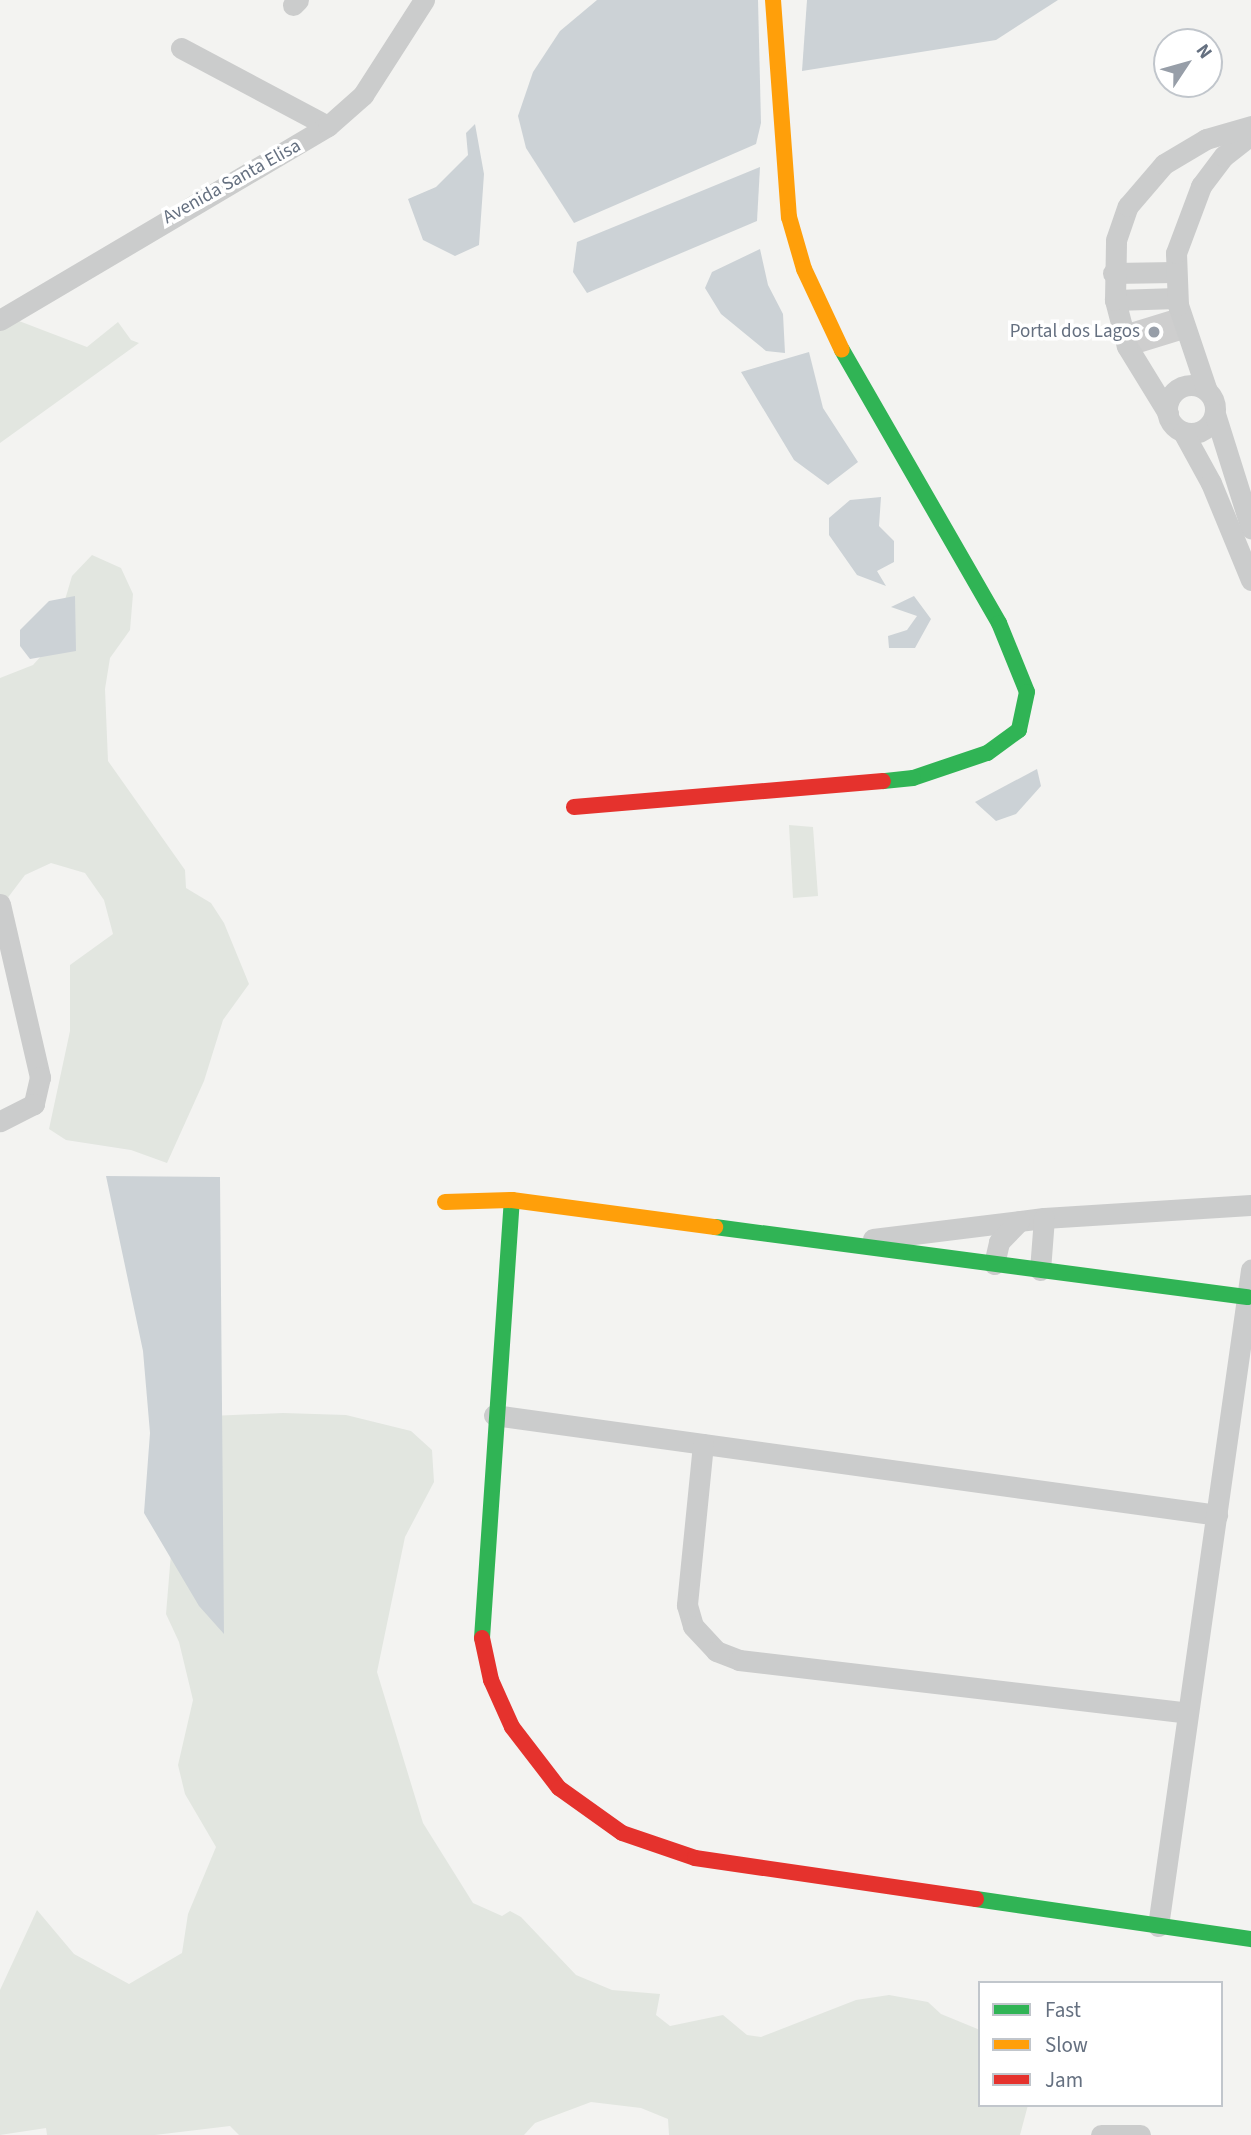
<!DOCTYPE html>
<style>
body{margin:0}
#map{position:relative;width:1251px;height:2135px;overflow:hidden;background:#f3f3f1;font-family:"Source Sans 3",sans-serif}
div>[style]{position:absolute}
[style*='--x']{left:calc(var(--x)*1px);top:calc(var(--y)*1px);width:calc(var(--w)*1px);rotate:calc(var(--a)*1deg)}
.green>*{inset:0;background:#e2e6e0}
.water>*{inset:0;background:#ccd2d6}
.building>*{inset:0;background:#cecece}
.street>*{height:21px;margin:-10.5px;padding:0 10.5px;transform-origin:10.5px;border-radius:10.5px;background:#cbcccc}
.street>.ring{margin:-10.5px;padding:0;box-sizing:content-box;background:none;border:21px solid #cbcccc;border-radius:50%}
.fast>*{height:16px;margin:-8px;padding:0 8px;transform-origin:8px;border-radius:8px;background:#30b455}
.slow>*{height:16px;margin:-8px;padding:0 8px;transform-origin:8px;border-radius:8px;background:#ff9f0a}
.jam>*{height:16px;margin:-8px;padding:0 8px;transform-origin:8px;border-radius:8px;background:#e5322d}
.dots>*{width:19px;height:19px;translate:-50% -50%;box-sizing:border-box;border:4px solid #fff;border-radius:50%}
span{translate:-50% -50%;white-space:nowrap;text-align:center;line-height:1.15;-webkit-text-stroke:7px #fff;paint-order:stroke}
.street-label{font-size:19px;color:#657080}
.poi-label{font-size:19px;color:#657080}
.right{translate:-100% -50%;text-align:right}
.legend{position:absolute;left:978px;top:1981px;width:245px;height:126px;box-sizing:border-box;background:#fff;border:2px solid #c1c6cc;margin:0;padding:9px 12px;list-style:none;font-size:21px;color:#657080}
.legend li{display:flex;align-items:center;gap:14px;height:35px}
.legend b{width:35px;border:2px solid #c1c6cc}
.north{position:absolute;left:1153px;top:28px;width:70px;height:70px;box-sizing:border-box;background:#fff;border:2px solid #c1c6cc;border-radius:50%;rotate:54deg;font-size:19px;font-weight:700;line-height:28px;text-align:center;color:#657080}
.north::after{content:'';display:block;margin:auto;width:24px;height:32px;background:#979ea8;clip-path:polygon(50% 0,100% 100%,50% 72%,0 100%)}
</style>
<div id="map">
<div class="green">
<div style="clip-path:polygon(19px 321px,87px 347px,118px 322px,131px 340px,139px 343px,0 443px,0 325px)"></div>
<div style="clip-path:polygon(92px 555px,121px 568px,133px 594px,130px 630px,110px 658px,105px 689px,108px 761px,185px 870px,186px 888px,211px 903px,224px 923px,249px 984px,223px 1020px,204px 1081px,167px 1163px,131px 1150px,66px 1140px,49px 1129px,70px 1031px,70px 965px,113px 934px,104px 900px,85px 873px,51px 863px,25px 875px,0 908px,0 678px,33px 665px,52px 644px,72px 576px)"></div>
<div style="clip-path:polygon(789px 825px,813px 827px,818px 896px,793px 898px)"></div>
<div style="clip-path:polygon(283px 1413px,346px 1415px,411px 1431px,432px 1450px,434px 1482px,405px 1537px,377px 1672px,423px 1823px,473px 1903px,502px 1916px,510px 1911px,521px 1917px,576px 1975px,612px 1990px,660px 1994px,656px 2015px,670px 2026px,723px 2015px,747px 2035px,761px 2037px,856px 2000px,889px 1995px,928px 2002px,941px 2014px,980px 2030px,980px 2105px,1028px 2105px,1020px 2135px,669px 2135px,668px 2119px,641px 2108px,591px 2102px,535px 2123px,524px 2135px,239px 2135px,230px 2126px,155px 2135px,47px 2135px,46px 2128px,0 2135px,0 1990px,37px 1910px,74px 1954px,129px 1984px,182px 1953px,188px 1914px,216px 1847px,185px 1794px,178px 1765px,193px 1700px,179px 1642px,166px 1614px,176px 1493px,210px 1416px)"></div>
</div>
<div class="water">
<div style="clip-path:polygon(597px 0,758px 0,761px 123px,756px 144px,574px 223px,526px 148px,518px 116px,533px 72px,560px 31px)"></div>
<div style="clip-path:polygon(807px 0,1058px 0,996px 40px,802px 71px)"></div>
<div style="clip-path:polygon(475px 124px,484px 174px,479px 245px,455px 256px,423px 240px,408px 199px,436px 187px,468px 155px,466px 133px)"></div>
<div style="clip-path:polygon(760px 167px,757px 221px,587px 293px,573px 272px,577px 242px)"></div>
<div style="clip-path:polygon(760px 249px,768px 285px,783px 314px,785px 353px,766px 351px,721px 314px,705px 288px,712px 272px)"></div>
<div style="clip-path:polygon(809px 352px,823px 408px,858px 462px,828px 485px,794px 460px,741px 372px)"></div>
<div style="clip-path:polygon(881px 497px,879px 526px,894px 541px,894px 562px,877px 571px,886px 586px,857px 575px,829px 535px,829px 518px,850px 500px)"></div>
<div style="clip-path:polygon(75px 596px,76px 651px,30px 659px,20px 646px,20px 630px,49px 601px)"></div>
<div style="clip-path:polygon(914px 596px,931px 619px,915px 648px,889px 648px,888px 636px,907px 630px,917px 616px,891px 607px)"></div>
<div style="clip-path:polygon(1037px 769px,1041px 786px,1016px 814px,996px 821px,975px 802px)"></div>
<div style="clip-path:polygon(106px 1176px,220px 1177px,224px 1634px,199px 1606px,144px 1513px,150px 1433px,143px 1351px)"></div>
</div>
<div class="building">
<div style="clip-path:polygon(1175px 309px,1185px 339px,1133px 355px,1123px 325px)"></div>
</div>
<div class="street">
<div style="--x:293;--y:5;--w:7;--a:-45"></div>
<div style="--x:181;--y:48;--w:166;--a:28"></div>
<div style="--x:1113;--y:273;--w:62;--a:-0.9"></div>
<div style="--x:1115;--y:300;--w:62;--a:-1.8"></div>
<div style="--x:0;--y:320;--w:381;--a:-30.6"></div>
<div style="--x:328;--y:126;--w:47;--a:-41.5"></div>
<div style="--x:363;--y:95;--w:113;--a:-57.3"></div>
<div class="ring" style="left:1167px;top:385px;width:27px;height:27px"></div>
<div style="--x:1207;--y:391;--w:91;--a:-108.6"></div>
<div style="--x:1178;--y:305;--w:52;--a:-92.2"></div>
<div style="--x:1176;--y:253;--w:72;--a:-69.5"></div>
<div style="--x:1201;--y:186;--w:38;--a:-53"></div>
<div style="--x:1224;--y:156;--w:34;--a:-38"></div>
<div style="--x:1168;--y:413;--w:79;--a:-121.5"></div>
<div style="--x:1127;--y:346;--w:48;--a:-104.6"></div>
<div style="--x:1115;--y:300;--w:60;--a:-89"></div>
<div style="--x:1116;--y:240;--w:36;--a:-71"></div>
<div style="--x:1128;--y:206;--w:55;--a:-49.4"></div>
<div style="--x:1164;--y:164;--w:49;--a:-30.8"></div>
<div style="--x:1206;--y:139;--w:47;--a:-16.1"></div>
<div style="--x:1215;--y:414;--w:120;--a:72.5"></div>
<div style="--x:1183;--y:432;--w:58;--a:61.2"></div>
<div style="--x:1211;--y:483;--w:105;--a:67.6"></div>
<div style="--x:0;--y:904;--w:178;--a:77"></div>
<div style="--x:40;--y:1077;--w:28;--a:103"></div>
<div style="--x:34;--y:1104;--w:38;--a:153"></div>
<div style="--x:873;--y:1239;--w:172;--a:-7"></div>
<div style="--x:1044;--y:1218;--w:207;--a:-3.6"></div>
<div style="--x:994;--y:1264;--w:23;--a:-77"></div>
<div style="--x:999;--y:1242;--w:29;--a:-46"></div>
<div style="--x:1040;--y:1270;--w:52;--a:-85.6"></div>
<div style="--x:494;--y:1415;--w:730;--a:7.87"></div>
<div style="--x:703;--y:1444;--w:162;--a:95.7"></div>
<div style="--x:687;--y:1605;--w:22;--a:74"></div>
<div style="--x:693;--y:1626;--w:34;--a:47"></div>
<div style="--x:716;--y:1651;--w:25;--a:21"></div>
<div style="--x:739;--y:1660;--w:452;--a:6.7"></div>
<div style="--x:1158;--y:1926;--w:663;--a:-81.93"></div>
<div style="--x:1101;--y:2135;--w:39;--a:0"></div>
</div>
<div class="fast">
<div style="--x:842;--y:350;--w:315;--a:60.1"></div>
<div style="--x:999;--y:623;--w:74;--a:67.9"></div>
<div style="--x:1027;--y:692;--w:39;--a:102"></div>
<div style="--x:1019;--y:730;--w:39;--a:144"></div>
<div style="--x:987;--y:753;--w:78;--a:161.3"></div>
<div style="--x:913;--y:778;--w:30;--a:174"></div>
<div style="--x:715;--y:1227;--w:537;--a:7.5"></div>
<div style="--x:482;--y:1638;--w:439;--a:-86.1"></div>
<div style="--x:976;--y:1899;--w:278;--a:8.3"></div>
</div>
<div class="slow">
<div style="--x:773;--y:0;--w:218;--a:85.8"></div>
<div style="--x:789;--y:217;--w:54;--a:73.9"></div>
<div style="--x:804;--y:269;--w:89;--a:64.9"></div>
<div style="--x:445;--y:1202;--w:67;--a:-1.7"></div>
<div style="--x:512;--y:1200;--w:205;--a:7.6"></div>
</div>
<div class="jam">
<div style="--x:574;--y:807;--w:310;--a:-4.8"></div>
<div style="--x:482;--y:1638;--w:43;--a:77.9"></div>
<div style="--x:491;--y:1680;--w:51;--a:65.9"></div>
<div style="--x:512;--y:1727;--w:77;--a:52.4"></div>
<div style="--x:559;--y:1788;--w:77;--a:35.5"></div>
<div style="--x:622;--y:1833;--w:77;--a:18.9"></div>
<div style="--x:695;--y:1858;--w:284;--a:8.3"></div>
</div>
<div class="dots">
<div style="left:1154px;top:332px;background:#979ea8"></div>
</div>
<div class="street-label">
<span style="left:232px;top:182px;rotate:-29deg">Avenida Santa Elisa</span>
</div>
<div class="poi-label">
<span class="right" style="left:1140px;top:332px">Portal dos Lagos</span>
</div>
<ul class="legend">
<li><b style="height:9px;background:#30b455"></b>Fast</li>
<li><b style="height:9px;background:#ff9f0a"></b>Slow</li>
<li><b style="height:9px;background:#e5322d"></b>Jam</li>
</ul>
<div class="north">N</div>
</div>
